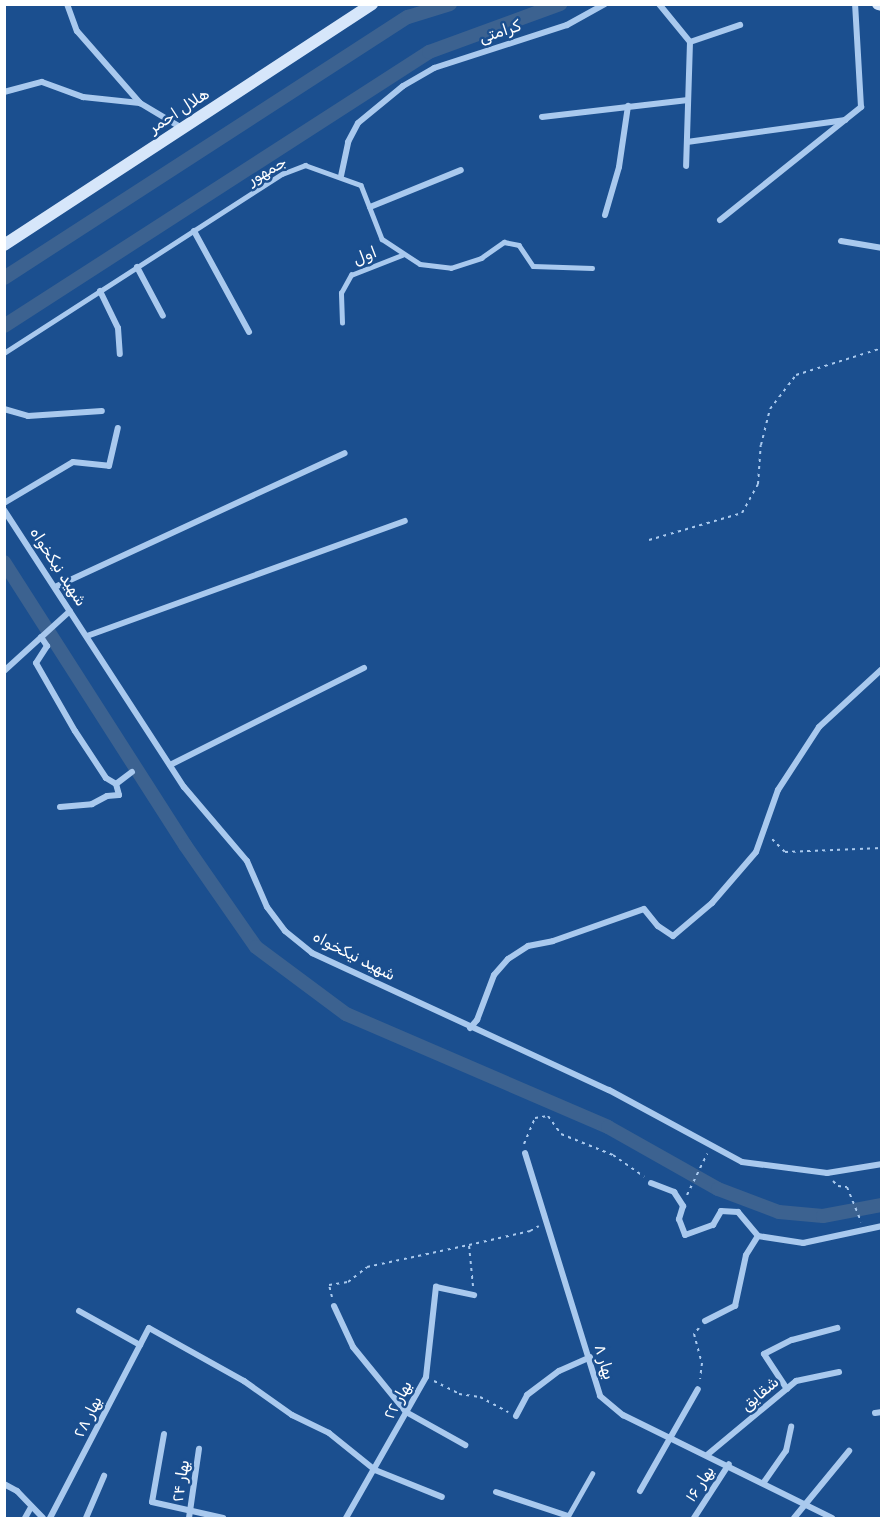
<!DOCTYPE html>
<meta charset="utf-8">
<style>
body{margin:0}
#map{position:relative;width:886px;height:1523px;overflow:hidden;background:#1b4f8f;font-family:Rubik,"Noto Sans Arabic",sans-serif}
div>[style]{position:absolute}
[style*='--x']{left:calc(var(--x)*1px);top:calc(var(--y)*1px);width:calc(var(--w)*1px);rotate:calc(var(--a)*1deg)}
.canal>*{height:14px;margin:-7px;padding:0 7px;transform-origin:7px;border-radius:7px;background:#3c6290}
.path>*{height:2px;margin-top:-1px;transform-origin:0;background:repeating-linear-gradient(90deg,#a9c9ee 0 3px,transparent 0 7.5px)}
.service>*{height:4.5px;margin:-2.25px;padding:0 2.25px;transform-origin:2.25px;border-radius:2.25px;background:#a9c9ee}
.minor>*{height:6px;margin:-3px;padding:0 3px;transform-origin:3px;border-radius:3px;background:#a9c9ee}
.secondary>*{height:12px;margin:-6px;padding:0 6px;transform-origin:6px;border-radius:6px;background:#d6e6fa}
span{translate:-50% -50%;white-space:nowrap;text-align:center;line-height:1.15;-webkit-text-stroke:5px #1b4f8f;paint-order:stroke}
.street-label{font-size:16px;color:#fff}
.frame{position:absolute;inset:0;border:6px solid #fff;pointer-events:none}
</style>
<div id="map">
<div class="canal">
<div style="--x:4;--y:278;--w:481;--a:-32.9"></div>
<div style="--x:408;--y:17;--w:44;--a:-17.2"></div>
<div style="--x:4;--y:326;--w:506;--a:-32.81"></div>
<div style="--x:429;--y:52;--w:140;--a:-20.1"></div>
<div style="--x:4;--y:562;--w:336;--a:57.4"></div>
<div style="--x:185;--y:845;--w:124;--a:55.2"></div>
<div style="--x:256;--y:947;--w:112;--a:36.7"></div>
<div style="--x:346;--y:1014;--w:285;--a:23.3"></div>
<div style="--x:608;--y:1127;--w:126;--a:29.4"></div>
<div style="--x:718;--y:1189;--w:65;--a:20.7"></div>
<div style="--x:779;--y:1212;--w:44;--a:5.2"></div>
<div style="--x:823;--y:1216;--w:60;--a:-10.6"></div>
</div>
<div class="path">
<div style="--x:649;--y:540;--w:97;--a:-16.2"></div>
<div style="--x:742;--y:513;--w:33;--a:-61"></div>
<div style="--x:758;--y:484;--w:39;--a:-86"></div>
<div style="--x:761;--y:445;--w:37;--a:-76"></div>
<div style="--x:770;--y:409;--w:43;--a:-52.6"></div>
<div style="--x:796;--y:375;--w:90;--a:-17.4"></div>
<div style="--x:772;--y:839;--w:18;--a:45"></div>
<div style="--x:785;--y:852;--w:97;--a:-2.4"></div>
<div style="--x:524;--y:1144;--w:28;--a:-67"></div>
<div style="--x:535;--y:1118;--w:13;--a:-9"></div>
<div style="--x:548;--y:1116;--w:22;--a:54"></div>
<div style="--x:561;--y:1134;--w:56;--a:22"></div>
<div style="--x:613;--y:1155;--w:38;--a:35"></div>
<div style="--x:833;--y:1181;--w:7;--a:45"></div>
<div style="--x:838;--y:1186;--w:9;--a:6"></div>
<div style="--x:847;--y:1187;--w:38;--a:68"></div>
<div style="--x:687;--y:1195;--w:46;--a:-64"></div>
<div style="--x:473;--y:1286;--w:41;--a:-95.6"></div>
<div style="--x:469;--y:1245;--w:63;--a:-12.9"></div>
<div style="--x:530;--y:1231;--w:10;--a:-29"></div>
<div style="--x:332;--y:1297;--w:12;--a:-104"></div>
<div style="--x:329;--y:1285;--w:19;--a:-9"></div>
<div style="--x:348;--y:1282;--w:24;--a:-38"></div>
<div style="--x:367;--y:1267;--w:104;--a:-12.2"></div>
<div style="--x:699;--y:1328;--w:8;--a:130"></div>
<div style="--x:694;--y:1334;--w:30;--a:75"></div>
<div style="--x:702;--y:1363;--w:16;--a:97"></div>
<div style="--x:434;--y:1381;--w:28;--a:27"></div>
<div style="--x:459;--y:1394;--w:21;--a:8"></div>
<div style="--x:480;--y:1397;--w:32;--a:28"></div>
</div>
<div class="service">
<div style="--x:342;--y:323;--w:30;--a:-92"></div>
<div style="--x:341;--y:293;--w:21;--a:-61"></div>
<div style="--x:351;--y:275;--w:55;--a:-21.4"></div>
<div style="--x:4;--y:353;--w:331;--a:-32.8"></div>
<div style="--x:282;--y:174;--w:25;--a:-21"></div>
<div style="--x:305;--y:165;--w:59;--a:19.7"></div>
<div style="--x:361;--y:185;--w:58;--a:68.7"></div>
<div style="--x:382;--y:239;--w:45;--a:33.3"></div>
<div style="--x:420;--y:264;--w:31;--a:7"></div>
<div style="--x:451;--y:268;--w:32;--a:-18"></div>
<div style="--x:481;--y:258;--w:28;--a:-35"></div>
<div style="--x:504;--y:242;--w:15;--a:11"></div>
<div style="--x:519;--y:245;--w:25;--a:56"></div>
<div style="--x:533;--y:266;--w:59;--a:1.9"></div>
<div style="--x:567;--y:1518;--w:51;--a:-60.4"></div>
</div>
<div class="minor">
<div style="--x:67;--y:4;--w:29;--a:70"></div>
<div style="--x:77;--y:31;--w:96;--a:48.8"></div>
<div style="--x:140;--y:103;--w:49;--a:30.8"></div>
<div style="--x:659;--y:4;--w:49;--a:50.8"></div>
<div style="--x:690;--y:42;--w:124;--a:91.8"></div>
<div style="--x:690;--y:42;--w:53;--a:-18.8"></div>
<div style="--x:4;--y:92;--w:39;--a:-15"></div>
<div style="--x:42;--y:82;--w:44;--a:20.1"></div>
<div style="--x:83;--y:97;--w:57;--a:6"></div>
<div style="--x:542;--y:117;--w:147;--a:-6.6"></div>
<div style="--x:687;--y:142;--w:160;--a:-7.9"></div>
<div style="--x:341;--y:176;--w:35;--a:-78"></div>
<div style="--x:348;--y:142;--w:21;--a:-62"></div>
<div style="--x:358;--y:123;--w:58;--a:-39.4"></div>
<div style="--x:403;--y:86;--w:36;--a:-30"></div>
<div style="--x:434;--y:68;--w:140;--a:-17.9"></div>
<div style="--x:567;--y:25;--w:43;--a:-28.9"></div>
<div style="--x:370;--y:207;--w:98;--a:-22.1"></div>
<div style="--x:605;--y:215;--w:50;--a:-73.7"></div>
<div style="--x:619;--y:167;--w:62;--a:-81.6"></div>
<div style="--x:720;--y:220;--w:181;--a:-38.7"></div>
<div style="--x:861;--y:107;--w:103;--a:-93.3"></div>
<div style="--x:194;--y:231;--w:115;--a:61.4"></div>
<div style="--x:841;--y:241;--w:42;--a:9.7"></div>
<div style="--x:137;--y:267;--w:55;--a:62"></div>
<div style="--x:100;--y:291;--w:41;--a:64.1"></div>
<div style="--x:118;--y:328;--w:26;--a:86"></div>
<div style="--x:4;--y:409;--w:25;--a:16"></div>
<div style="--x:28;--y:416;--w:74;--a:-3.9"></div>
<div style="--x:4;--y:503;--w:80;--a:-30.7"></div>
<div style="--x:73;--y:462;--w:36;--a:6"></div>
<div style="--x:109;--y:466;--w:39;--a:-77"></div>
<div style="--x:4;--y:510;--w:330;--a:57"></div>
<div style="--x:184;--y:787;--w:97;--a:49.6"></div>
<div style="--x:247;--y:861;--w:50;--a:66.5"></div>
<div style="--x:267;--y:907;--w:30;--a:53"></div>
<div style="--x:285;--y:931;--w:35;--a:39"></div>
<div style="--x:312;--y:953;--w:327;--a:24.8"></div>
<div style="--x:609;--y:1090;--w:151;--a:28.4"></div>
<div style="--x:742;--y:1162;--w:86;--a:7.4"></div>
<div style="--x:827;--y:1173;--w:56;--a:-9.3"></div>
<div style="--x:55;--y:587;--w:319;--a:-24.8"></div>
<div style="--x:87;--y:636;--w:338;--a:-19.9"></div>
<div style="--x:41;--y:637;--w:11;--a:56"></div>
<div style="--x:47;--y:646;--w:20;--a:123"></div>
<div style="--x:36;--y:663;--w:78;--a:60.2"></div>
<div style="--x:75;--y:731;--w:56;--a:56.6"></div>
<div style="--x:106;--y:778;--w:12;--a:31"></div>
<div style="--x:4;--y:671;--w:89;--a:-42.3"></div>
<div style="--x:170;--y:765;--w:217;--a:-26.6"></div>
<div style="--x:60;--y:807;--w:32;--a:-5"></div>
<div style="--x:92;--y:804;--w:17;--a:-28"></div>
<div style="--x:107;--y:796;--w:12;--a:-5"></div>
<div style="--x:119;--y:795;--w:11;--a:-105"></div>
<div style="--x:116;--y:784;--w:20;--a:-37"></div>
<div style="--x:470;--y:1028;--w:11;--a:-49"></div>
<div style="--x:477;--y:1020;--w:48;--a:-69.3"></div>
<div style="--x:494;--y:975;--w:21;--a:-49"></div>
<div style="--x:508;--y:959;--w:24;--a:-33"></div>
<div style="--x:528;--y:946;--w:25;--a:-11"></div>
<div style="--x:553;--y:941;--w:96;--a:-19.4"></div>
<div style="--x:644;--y:909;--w:22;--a:51"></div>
<div style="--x:658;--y:926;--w:18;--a:34"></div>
<div style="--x:673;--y:936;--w:51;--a:-40.2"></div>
<div style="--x:712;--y:903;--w:67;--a:-49.2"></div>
<div style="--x:756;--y:852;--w:66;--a:-70.5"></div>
<div style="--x:778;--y:790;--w:75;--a:-56.9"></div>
<div style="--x:819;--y:727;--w:86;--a:-42.6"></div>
<div style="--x:525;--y:1153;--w:254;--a:72.8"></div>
<div style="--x:600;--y:1396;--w:30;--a:40"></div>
<div style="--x:623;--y:1415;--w:233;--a:26.2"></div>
<div style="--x:651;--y:1183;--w:25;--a:21"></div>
<div style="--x:674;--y:1192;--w:17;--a:57"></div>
<div style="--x:683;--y:1206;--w:14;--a:107"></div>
<div style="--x:679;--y:1219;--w:17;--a:69"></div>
<div style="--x:685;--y:1235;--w:30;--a:-20"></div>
<div style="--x:713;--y:1225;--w:16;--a:-60"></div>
<div style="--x:721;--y:1211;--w:17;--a:3"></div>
<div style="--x:738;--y:1212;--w:31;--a:50"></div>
<div style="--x:758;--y:1236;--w:46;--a:8.8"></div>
<div style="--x:803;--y:1243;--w:81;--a:-12.1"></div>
<div style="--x:334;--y:1306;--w:45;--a:65.1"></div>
<div style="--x:353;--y:1347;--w:84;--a:50.8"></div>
<div style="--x:406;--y:1412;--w:68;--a:29.2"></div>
<div style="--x:79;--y:1311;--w:70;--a:29.1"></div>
<div style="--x:705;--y:1321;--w:34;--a:-27"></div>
<div style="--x:735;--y:1306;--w:52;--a:-77.8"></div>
<div style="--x:746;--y:1255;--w:22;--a:-58"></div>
<div style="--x:787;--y:1389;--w:42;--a:-123.3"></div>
<div style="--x:764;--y:1354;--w:31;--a:-27"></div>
<div style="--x:792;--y:1340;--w:47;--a:-14.9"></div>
<div style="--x:875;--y:1413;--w:7;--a:-8"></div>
<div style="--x:516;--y:1416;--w:24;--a:-62"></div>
<div style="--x:527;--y:1395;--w:40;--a:-37"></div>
<div style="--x:559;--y:1371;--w:34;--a:-24"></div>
<div style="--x:164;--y:1434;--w:69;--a:100"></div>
<div style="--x:152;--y:1502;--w:73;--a:12.7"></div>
<div style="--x:707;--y:1455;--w:116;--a:-39.7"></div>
<div style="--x:796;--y:1381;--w:44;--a:-11.8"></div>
<div style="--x:764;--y:1482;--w:38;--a:-55"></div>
<div style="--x:786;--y:1451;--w:25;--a:-78"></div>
<div style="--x:4;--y:1484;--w:15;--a:28"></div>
<div style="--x:17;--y:1491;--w:37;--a:46"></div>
<div style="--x:640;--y:1491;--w:117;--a:-60.4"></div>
<div style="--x:496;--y:1492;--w:76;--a:18.4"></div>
<div style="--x:25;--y:1518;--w:13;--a:-61"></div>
<div style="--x:50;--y:1518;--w:214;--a:-62.5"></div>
<div style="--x:149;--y:1328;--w:109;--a:29.2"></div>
<div style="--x:244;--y:1381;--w:59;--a:35.3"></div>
<div style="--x:292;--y:1415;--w:41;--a:25.9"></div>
<div style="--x:329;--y:1433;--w:59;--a:38.8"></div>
<div style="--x:375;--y:1470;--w:72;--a:21.9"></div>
<div style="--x:86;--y:1518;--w:46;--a:-66.8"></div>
<div style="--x:189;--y:1518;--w:70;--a:-81.8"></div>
<div style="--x:346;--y:1518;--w:162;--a:-60.4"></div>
<div style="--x:426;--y:1377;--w:91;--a:-83.7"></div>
<div style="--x:436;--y:1287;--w:39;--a:12"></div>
<div style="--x:694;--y:1518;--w:64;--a:-57.1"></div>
<div style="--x:794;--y:1518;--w:87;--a:-50.6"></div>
</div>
<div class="secondary">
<div style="--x:878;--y:4;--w:4;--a:14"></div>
<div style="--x:4;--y:245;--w:440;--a:-33.2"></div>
</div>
<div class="street-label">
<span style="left:500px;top:32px;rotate:-18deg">کرامتی</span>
<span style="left:179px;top:111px;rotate:-33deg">هلال احمر</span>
<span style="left:267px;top:171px;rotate:-29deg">جمهور</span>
<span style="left:365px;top:256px;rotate:-21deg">اول</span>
<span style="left:58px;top:567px;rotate:57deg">شهید نیکخواه</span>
<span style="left:354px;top:956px;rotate:27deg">شهید نیکخواه</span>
<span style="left:604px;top:1362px;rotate:74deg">بهار ۸</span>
<span style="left:760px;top:1394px;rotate:-40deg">شقایق</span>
<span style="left:398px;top:1400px;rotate:-61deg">بهار ۲۲</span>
<span style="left:88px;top:1417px;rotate:-63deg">بهار ۲۸</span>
<span style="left:181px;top:1481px;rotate:-81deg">بهار ۲۴</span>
<span style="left:700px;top:1484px;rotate:-57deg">بهار ۱۶</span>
</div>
<div class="frame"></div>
</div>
